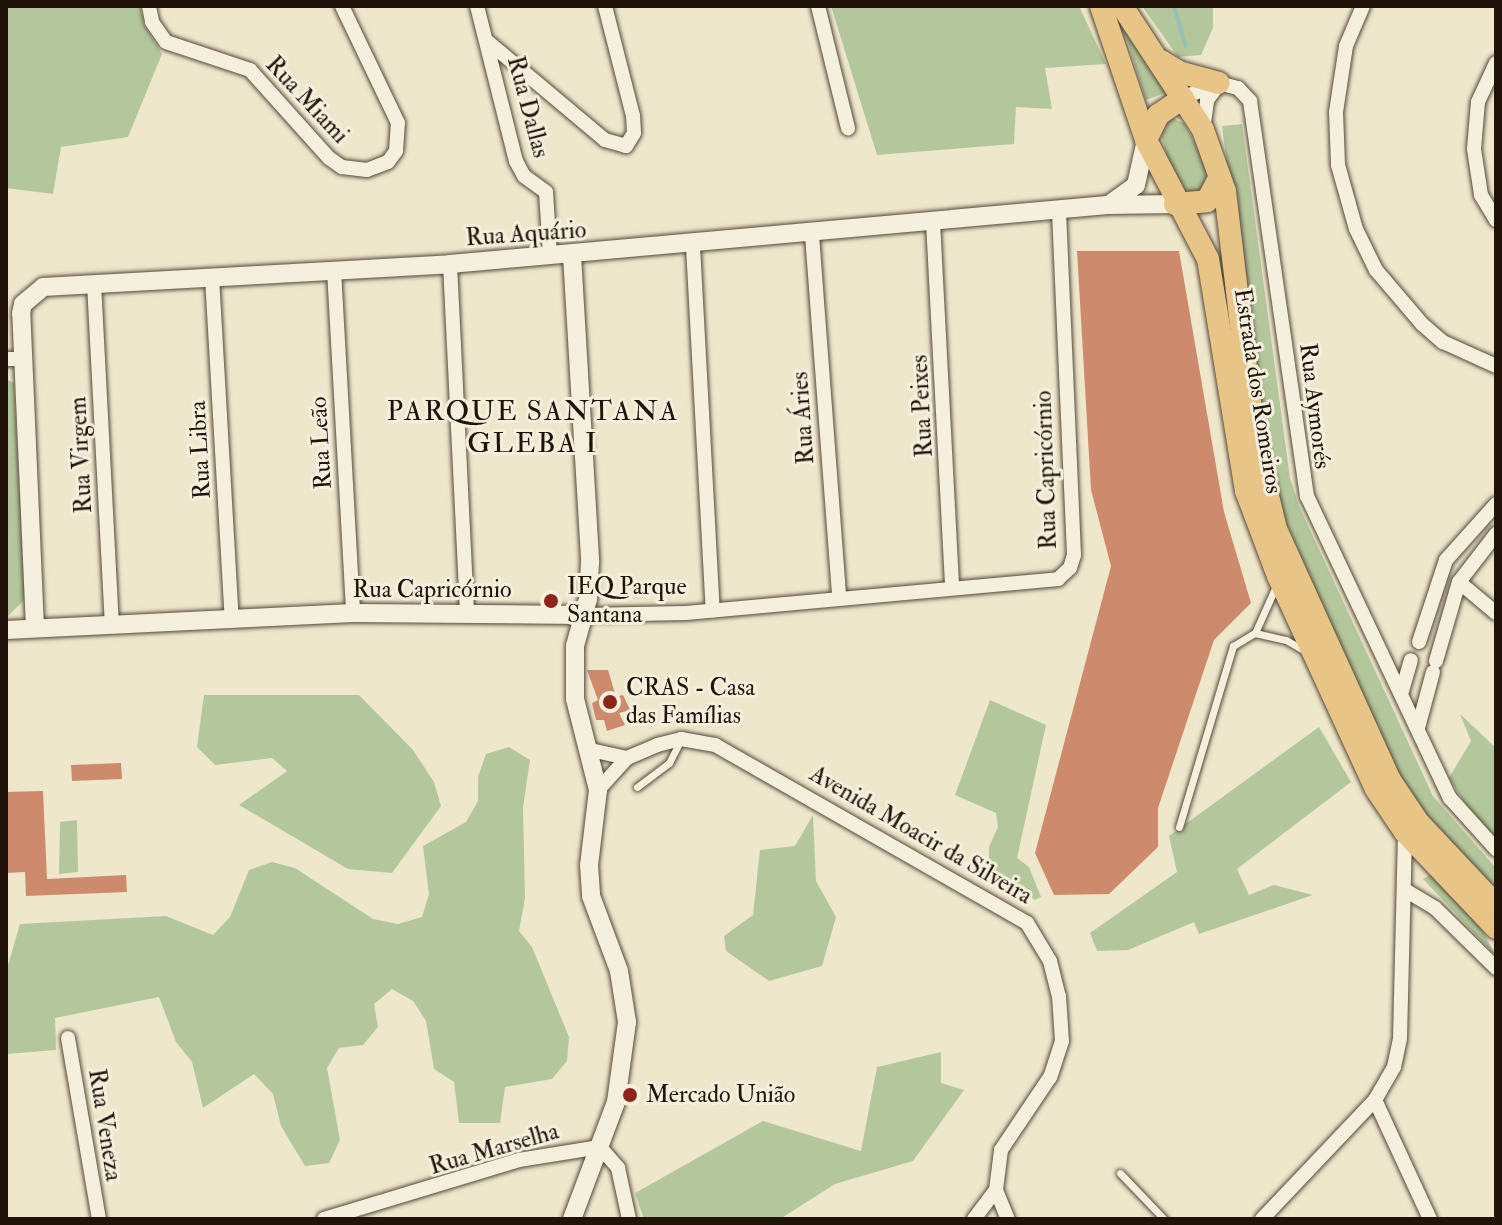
<!DOCTYPE html>
<meta charset="utf-8">
<style>
body{margin:0}
#map{position:relative;width:1502px;height:1225px;overflow:hidden;background:#efe7cc;font-family:"IM FELL Double Pica",serif}
div>[style]{position:absolute}
[style*='--x']{left:calc(var(--x)*1px);top:calc(var(--y)*1px);width:calc(var(--w)*1px);rotate:calc(var(--a)*1deg)}
.green>*{inset:0;background:#b4c79c}
.stream>*{height:4px;margin:-2px;padding:0 2px;transform-origin:2px;border-radius:2px;background:#9ac0b5}
.building>*{inset:0;background:#ce8a6c}
.roads{filter:drop-shadow(0 0 2px #54483a) drop-shadow(0 0 2px #54483a)}
.service>*{height:7px;margin:-3.5px;padding:0 3.5px;transform-origin:3.5px;border-radius:3.5px;background:#f5efde}
.minor>*{height:14px;margin:-7px;padding:0 7px;transform-origin:7px;border-radius:7px;background:#f5efde}
.tertiary>*{height:18px;margin:-9px;padding:0 9px;transform-origin:9px;border-radius:9px;background:#f5efde}
.primary>*{height:22px;margin:-11px;padding:0 11px;transform-origin:11px;border-radius:11px;background:#e8c486}
.dots>*{width:22px;height:22px;translate:-50% -50%;box-sizing:border-box;border:4px solid #f5efde;border-radius:50%}
span{translate:-50% -50%;white-space:nowrap;text-align:center;line-height:1.15;-webkit-text-stroke:6px #f5efde;paint-order:stroke}
.street-label{font-size:24px;color:#21130a}
.poi-label{font-size:24px;color:#21130a}
.left{translate:0 -50%;text-align:left}
.quarter-label{font-size:28px;color:#21130a;letter-spacing:2px}
.frame{position:absolute;inset:0;border:8px solid #21130a;pointer-events:none}
</style>
<div id="map">
<div class="green">
<div style="clip-path:polygon(6px 6px,140px 6px,144px 25px,162px 54px,128px 137px,61px 147px,53px 194px,6px 188px)"></div>
<div style="clip-path:polygon(831px 6px,1079px 6px,1106px 64px,1045px 68px,1052px 109px,1016px 107px,1014px 144px,877px 155px)"></div>
<div style="clip-path:polygon(1142px 6px,1213px 6px,1213px 28px,1201px 55px,1178px 57px)"></div>
<div style="clip-path:polygon(1121px 20px,1168px 92px,1146px 100px)"></div>
<div style="clip-path:polygon(1171px 118px,1184px 123px,1199px 150px,1207px 172px,1203px 191px,1186px 193px,1170px 167px,1161px 134px)"></div>
<div style="clip-path:polygon(1242px 124px,1290px 478px,1299px 506px,1433px 796px,1496px 868px,1496px 896px,1402px 789px,1269px 483px,1222px 126px)"></div>
<div style="clip-path:polygon(6px 379px,14px 383px,25px 599px,6px 618px)"></div>
<div style="clip-path:polygon(204px 695px,359px 695px,413px 750px,434px 782px,441px 806px,392px 873px,348px 869px,239px 805px,287px 771px,272px 758px,215px 765px,197px 747px)"></div>
<div style="clip-path:polygon(990px 700px,1046px 725px,1017px 858px,1029px 867px,1041px 897px,1035px 900px,989px 866px,989px 847px,998px 827px,996px 813px,955px 795px)"></div>
<div style="clip-path:polygon(1460px 714px,1496px 748px,1496px 838px,1472px 814px,1449px 778px,1471px 741px)"></div>
<div style="clip-path:polygon(1319px 727px,1351px 782px,1237px 869px,1249px 895px,1274px 885px,1313px 895px,1199px 934px,1194px 922px,1128px 950px,1097px 951px,1090px 933px,1177px 872px,1169px 836px)"></div>
<div style="clip-path:polygon(509px 747px,530px 760px,523px 808px,525px 898px,519px 931px,532px 947px,569px 1037px,567px 1061px,552px 1079px,505px 1087px,500px 1123px,459px 1123px,454px 1082px,434px 1069px,426px 1021px,413px 1001px,392px 989px,374px 1004px,378px 1027px,363px 1045px,339px 1048px,327px 1068px,340px 1140px,329px 1163px,305px 1166px,281px 1126px,273px 1094px,254px 1074px,203px 1108px,192px 1062px,176px 1042px,159px 997px,55px 1018px,56px 1050px,6px 1054px,6px 972px,20px 924px,166px 916px,213px 935px,230px 917px,249px 870px,272px 862px,295px 868px,373px 919px,398px 924px,422px 917px,429px 894px,423px 846px,466px 822px,478px 801px,478px 777px,486px 754px)"></div>
<div style="clip-path:polygon(813px 815px,816px 881px,836px 917px,822px 966px,769px 981px,726px 951px,724px 936px,753px 915px,760px 850px,795px 846px)"></div>
<div style="clip-path:polygon(77px 820px,78px 872px,59px 874px,60px 822px)"></div>
<div style="clip-path:polygon(1432px 874px,1480px 926px,1496px 956px,1423px 879px)"></div>
<div style="clip-path:polygon(941px 1052px,941px 1083px,964px 1090px,913px 1161px,835px 1184px,780px 1219px,644px 1219px,635px 1193px,763px 1121px,861px 1151px,877px 1067px)"></div>
</div>
<div class="stream">
<div style="--x:1174;--y:6;--w:41;--a:74.2"></div>
</div>
<div class="building">
<div style="clip-path:polygon(1077px 251px,1179px 251px,1224px 512px,1251px 603px,1214px 640px,1158px 808px,1158px 847px,1109px 894px,1054px 895px,1035px 853px,1111px 566px,1091px 490px)"></div>
<div style="clip-path:polygon(587px 670px,608px 670px,616px 697px,623px 695px,630px 710px,619px 713px,625px 725px,607px 731px,604px 720px,596px 720px,592px 703px,598px 700px)"></div>
<div style="clip-path:polygon(121px 763px,122px 779px,72px 781px,71px 765px)"></div>
<div style="clip-path:polygon(43px 791px,47px 879px,126px 875px,127px 892px,26px 896px,25px 872px,6px 873px,6px 792px)"></div>
</div>
<div class="roads">
<div class="service">
<div style="--x:1255;--y:633;--w:51;--a:-65.9"></div>
<div style="--x:637;--y:787;--w:40;--a:-37"></div>
<div style="--x:669;--y:763;--w:25;--a:-63"></div>
<div style="--x:1179;--y:827;--w:189;--a:-73.4"></div>
<div style="--x:1233;--y:646;--w:26;--a:-31"></div>
<div style="--x:1255;--y:633;--w:32;--a:13"></div>
<div style="--x:1286;--y:640;--w:22;--a:30"></div>
<div style="--x:1120;--y:1173;--w:64;--a:46.3"></div>
</div>
<div class="minor">
<div style="--x:149;--y:6;--w:16;--a:79"></div>
<div style="--x:152;--y:22;--w:24;--a:55"></div>
<div style="--x:166;--y:42;--w:89;--a:18.4"></div>
<div style="--x:250;--y:70;--w:118;--a:48.1"></div>
<div style="--x:329;--y:158;--w:16;--a:35"></div>
<div style="--x:342;--y:167;--w:25;--a:7"></div>
<div style="--x:367;--y:170;--w:22;--a:-21"></div>
<div style="--x:388;--y:162;--w:14;--a:-54"></div>
<div style="--x:396;--y:151;--w:28;--a:-86"></div>
<div style="--x:398;--y:123;--w:130;--a:-115.6"></div>
<div style="--x:477;--y:6;--w:160;--a:75.9"></div>
<div style="--x:516;--y:161;--w:17;--a:62"></div>
<div style="--x:524;--y:176;--w:27;--a:36"></div>
<div style="--x:546;--y:192;--w:64;--a:86.4"></div>
<div style="--x:818;--y:6;--w:126;--a:76.2"></div>
<div style="--x:1363;--y:6;--w:43;--a:113"></div>
<div style="--x:1346;--y:46;--w:67;--a:98.6"></div>
<div style="--x:1336;--y:112;--w:53;--a:87.8"></div>
<div style="--x:1338;--y:165;--w:66;--a:74.3"></div>
<div style="--x:1356;--y:229;--w:46;--a:64"></div>
<div style="--x:1376;--y:270;--w:71;--a:49.6"></div>
<div style="--x:1422;--y:324;--w:28;--a:41"></div>
<div style="--x:1443;--y:342;--w:58;--a:24.4"></div>
<div style="--x:487;--y:41;--w:154;--a:40"></div>
<div style="--x:605;--y:140;--w:22;--a:16"></div>
<div style="--x:626;--y:146;--w:15;--a:-58"></div>
<div style="--x:634;--y:133;--w:17;--a:-93"></div>
<div style="--x:633;--y:116;--w:114;--a:-104.3"></div>
<div style="--x:1496;--y:63;--w:43;--a:114.8"></div>
<div style="--x:1478;--y:102;--w:47;--a:94.9"></div>
<div style="--x:1474;--y:149;--w:47;--a:81.3"></div>
<div style="--x:1481;--y:195;--w:29;--a:59"></div>
<div style="--x:1183;--y:98;--w:39;--a:-23"></div>
<div style="--x:1219;--y:83;--w:20;--a:15"></div>
<div style="--x:1238;--y:88;--w:18;--a:47"></div>
<div style="--x:1250;--y:101;--w:399;--a:81.8"></div>
<div style="--x:1307;--y:496;--w:334;--a:64.7"></div>
<div style="--x:1450;--y:798;--w:69;--a:48"></div>
<div style="--x:1203;--y:130;--w:30;--a:-82"></div>
<div style="--x:1207;--y:100;--w:20;--a:-53"></div>
<div style="--x:933;--y:222;--w:366;--a:87"></div>
<div style="--x:812;--y:235;--w:364;--a:85.7"></div>
<div style="--x:693;--y:246;--w:365;--a:86.9"></div>
<div style="--x:450;--y:264;--w:350;--a:87.2"></div>
<div style="--x:334;--y:270;--w:344;--a:86.8"></div>
<div style="--x:212;--y:277;--w:344;--a:86.7"></div>
<div style="--x:94;--y:283;--w:342;--a:87"></div>
<div style="--x:6;--y:359;--w:15;--a:0"></div>
<div style="--x:1459;--y:582;--w:48;--a:40"></div>
<div style="--x:584;--y:615;--w:102;--a:-1.1"></div>
<div style="--x:686;--y:613;--w:374;--a:-5.2"></div>
<div style="--x:1058;--y:579;--w:16;--a:-43"></div>
<div style="--x:1070;--y:568;--w:14;--a:-73"></div>
<div style="--x:1074;--y:555;--w:345;--a:-92.5"></div>
<div style="--x:1419;--y:642;--w:86;--a:-71.8"></div>
<div style="--x:1446;--y:560;--w:75;--a:-48.2"></div>
<div style="--x:1436;--y:661;--w:82;--a:-73.8"></div>
<div style="--x:1459;--y:582;--w:61;--a:-52.4"></div>
<div style="--x:1402;--y:691;--w:32;--a:-74"></div>
<div style="--x:1418;--y:728;--w:58;--a:-75"></div>
<div style="--x:586;--y:749;--w:42;--a:12.4"></div>
<div style="--x:598;--y:790;--w:43;--a:-47.8"></div>
<div style="--x:627;--y:758;--w:33;--a:-23"></div>
<div style="--x:657;--y:745;--w:25;--a:-14"></div>
<div style="--x:681;--y:739;--w:35;--a:10"></div>
<div style="--x:715;--y:745;--w:359;--a:29.7"></div>
<div style="--x:1027;--y:923;--w:44;--a:58.8"></div>
<div style="--x:1050;--y:961;--w:36;--a:76"></div>
<div style="--x:1059;--y:996;--w:45;--a:86.2"></div>
<div style="--x:1062;--y:1041;--w:38;--a:108"></div>
<div style="--x:1050;--y:1077;--w:88;--a:123.9"></div>
<div style="--x:1001;--y:1150;--w:40;--a:97.1"></div>
<div style="--x:996;--y:1190;--w:31;--a:68"></div>
<div style="--x:1405;--y:890;--w:35;--a:31"></div>
<div style="--x:1435;--y:908;--w:86;--a:44.5"></div>
<div style="--x:68;--y:1038;--w:184;--a:80.3"></div>
<div style="--x:1375;--y:1100;--w:131;--a:65.2"></div>
<div style="--x:324;--y:1219;--w:204;--a:-16.8"></div>
<div style="--x:519;--y:1160;--w:82;--a:-9.1"></div>
<div style="--x:600;--y:1147;--w:28;--a:49"></div>
<div style="--x:618;--y:1168;--w:52;--a:77.8"></div>
<div style="--x:974;--y:1219;--w:36;--a:-53"></div>
<div style="--x:1262;--y:1219;--w:164;--a:-46.5"></div>
<div style="--x:1375;--y:1100;--w:38;--a:-60"></div>
<div style="--x:1394;--y:1067;--w:30;--a:-78"></div>
<div style="--x:1400;--y:1038;--w:206;--a:-88.6"></div>
</div>
<div class="tertiary">
<div style="--x:1110;--y:204;--w:32;--a:-36"></div>
<div style="--x:1136;--y:185;--w:46;--a:-77.5"></div>
<div style="--x:572;--y:255;--w:308;--a:86.6"></div>
<div style="--x:590;--y:562;--w:37;--a:93"></div>
<div style="--x:588;--y:599;--w:49;--a:105.5"></div>
<div style="--x:575;--y:646;--w:53;--a:90"></div>
<div style="--x:575;--y:699;--w:94;--a:75.8"></div>
<div style="--x:598;--y:790;--w:76;--a:96.8"></div>
<div style="--x:589;--y:865;--w:31;--a:86"></div>
<div style="--x:591;--y:896;--w:80;--a:69.5"></div>
<div style="--x:619;--y:971;--w:52;--a:81.1"></div>
<div style="--x:627;--y:1022;--w:81;--a:97.8"></div>
<div style="--x:616;--y:1102;--w:125;--a:110.6"></div>
<div style="--x:35;--y:628;--w:315;--a:-92.5"></div>
<div style="--x:21;--y:313;--w:9;--a:-77"></div>
<div style="--x:23;--y:304;--w:26;--a:-40"></div>
<div style="--x:43;--y:287;--w:408;--a:-3.2"></div>
<div style="--x:450;--y:264;--w:660;--a:-5.13"></div>
<div style="--x:1107;--y:205;--w:68;--a:-0.8"></div>
<div style="--x:6;--y:630;--w:347;--a:-2.8"></div>
<div style="--x:353;--y:613;--w:231;--a:0.5"></div>
</div>
<div class="primary">
<div style="--x:1101;--y:6;--w:141;--a:71.4"></div>
<div style="--x:1146;--y:140;--w:134;--a:62.5"></div>
<div style="--x:1208;--y:259;--w:235;--a:80.7"></div>
<div style="--x:1246;--y:491;--w:91;--a:69.4"></div>
<div style="--x:1278;--y:576;--w:234;--a:65.3"></div>
<div style="--x:1376;--y:789;--w:52;--a:56"></div>
<div style="--x:1405;--y:832;--w:132;--a:46.5"></div>
<div style="--x:1122;--y:6;--w:148;--a:56.8"></div>
<div style="--x:1203;--y:130;--w:65;--a:70.2"></div>
<div style="--x:1225;--y:191;--w:253;--a:83.2"></div>
<div style="--x:1255;--y:442;--w:89;--a:76.4"></div>
<div style="--x:1276;--y:529;--w:276;--a:65.6"></div>
<div style="--x:1390;--y:780;--w:50;--a:56.3"></div>
<div style="--x:1418;--y:822;--w:114;--a:46.8"></div>
<div style="--x:1161;--y:61;--w:21;--a:31"></div>
<div style="--x:1179;--y:72;--w:41;--a:15.4"></div>
<div style="--x:1146;--y:140;--w:28;--a:-64"></div>
<div style="--x:1158;--y:115;--w:30;--a:-34"></div>
<div style="--x:1175;--y:204;--w:32;--a:-5"></div>
<div style="--x:1207;--y:201;--w:27;--a:-62"></div>
</div>
</div>
<div class="dots">
<div style="left:551px;top:601px;background:#8f2418"></div>
<div style="left:610px;top:702px;background:#8f2418"></div>
<div style="left:630px;top:1095px;background:#8f2418"></div>
</div>
<div class="street-label">
<span style="left:307px;top:100px;rotate:47deg">Rua Miami</span>
<span style="left:528px;top:107px;rotate:75deg">Rua Dallas</span>
<span style="left:526px;top:234px;rotate:-4deg">Rua Aquário</span>
<span style="left:1258px;top:391px;rotate:81deg">Estrada dos Romeiros</span>
<span style="left:922px;top:406px;rotate:-93deg">Rua Peixes</span>
<span style="left:1315px;top:406px;rotate:83deg">Rua Aymorés</span>
<span style="left:803px;top:418px;rotate:-94deg">Rua Áries</span>
<span style="left:321px;top:443px;rotate:-93deg">Rua Leão</span>
<span style="left:200px;top:450px;rotate:-93deg">Rua Libra</span>
<span style="left:81px;top:455px;rotate:-93deg">Rua Virgem</span>
<span style="left:1046px;top:470px;rotate:-92deg">Rua Capricórnio</span>
<span style="left:432px;top:590px">Rua Capricórnio</span>
<span style="left:921px;top:835px;rotate:30deg">Avenida Moacir da Silveira</span>
<span style="left:105px;top:1125px;rotate:81deg">Rua Veneza</span>
<span style="left:494px;top:1149px;rotate:-16deg">Rua Marselha</span>
</div>
<div class="poi-label">
<span class="left" style="left:567px;top:601px">IEQ Parque<br>Santana</span>
<span class="left" style="left:626px;top:702px">CRAS - Casa<br>das Famílias</span>
<span class="left" style="left:646px;top:1095px">Mercado União</span>
</div>
<div class="quarter-label">
<span style="left:533px;top:428px">PARQUE SANTANA<br>GLEBA I</span>
</div>
<div class="frame"></div>
</div>
